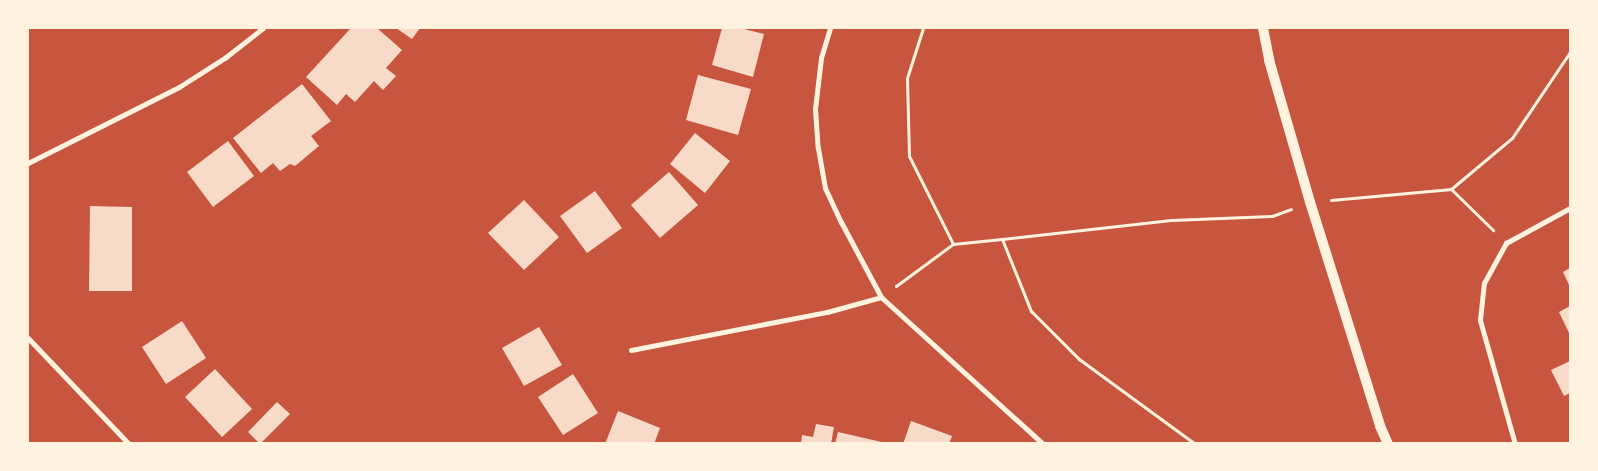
<!DOCTYPE html>
<style>
body{margin:0}
#map{position:relative;width:1598px;height:471px;overflow:hidden;background:#c8553d;font-family:"DM Sans",sans-serif}
div>[style]{position:absolute}
[style*='--x']{left:calc(var(--x)*1px);top:calc(var(--y)*1px);width:calc(var(--w)*1px);rotate:calc(var(--a)*1deg)}
.building>*{inset:0;background:#f7dbc8}
.path>*{height:3px;margin:-1.5px;padding:0 1.5px;transform-origin:1.5px;border-radius:1.5px;background:#fff3e0}
.minor>*{height:5px;margin:-2.5px;padding:0 2.5px;transform-origin:2.5px;border-radius:2.5px;background:#fff3e0}
.secondary>*{height:10px;margin:-5px;padding:0 5px;transform-origin:5px;border-radius:5px;background:#fff3e0}
span{translate:-50% -50%;white-space:nowrap;text-align:center;line-height:1.15;-webkit-text-stroke:4px #fff3e0;paint-order:stroke}
.frame{position:absolute;inset:0;border:29px solid #fff3e0;pointer-events:none}
</style>
<div id="map">
<div class="building">
<div style="clip-path:polygon(351px 28px,377px 28px,402px 50px,386px 68px,396px 76px,383px 90px,374px 81px,355px 102px,346px 94px,337px 105px,306px 77px)"></div>
<div style="clip-path:polygon(396px 28px,420px 28px,412px 39px)"></div>
<div style="clip-path:polygon(722px 28px,740px 28px,764px 34px,753px 77px,712px 65px)"></div>
<div style="clip-path:polygon(698px 75px,751px 89px,738px 135px,686px 120px)"></div>
<div style="clip-path:polygon(302px 84px,331px 121px,311px 136px,319px 146px,295px 166px,290px 164px,280px 171px,273px 163px,261px 173px,233px 138px)"></div>
<div style="clip-path:polygon(695px 133px,730px 161px,705px 193px,670px 164px)"></div>
<div style="clip-path:polygon(228px 141px,254px 176px,213px 207px,187px 172px)"></div>
<div style="clip-path:polygon(669px 172px,698px 205px,660px 238px,631px 205px)"></div>
<div style="clip-path:polygon(595px 191px,622px 228px,587px 253px,560px 216px)"></div>
<div style="clip-path:polygon(524px 200px,559px 237px,524px 270px,488px 233px)"></div>
<div style="clip-path:polygon(90px 206px,132px 207px,132px 291px,89px 291px)"></div>
<div style="clip-path:polygon(1570px 268px,1570px 287px,1563px 272px)"></div>
<div style="clip-path:polygon(1570px 306px,1570px 335px,1559px 312px)"></div>
<div style="clip-path:polygon(182px 321px,206px 358px,166px 384px,142px 347px)"></div>
<div style="clip-path:polygon(539px 327px,562px 365px,524px 386px,502px 348px)"></div>
<div style="clip-path:polygon(1570px 361px,1570px 393px,1564px 396px,1551px 370px)"></div>
<div style="clip-path:polygon(215px 369px,252px 409px,222px 437px,185px 397px)"></div>
<div style="clip-path:polygon(573px 374px,598px 413px,563px 435px,538px 397px)"></div>
<div style="clip-path:polygon(277px 402px,290px 414px,260px 444px,248px 432px)"></div>
<div style="clip-path:polygon(618px 411px,660px 428px,654px 444px,605px 444px)"></div>
<div style="clip-path:polygon(911px 421px,952px 436px,949px 444px,903px 444px)"></div>
<div style="clip-path:polygon(816px 424px,834px 427px,831px 444px,801px 444px,802px 435px,813px 437px)"></div>
<div style="clip-path:polygon(838px 432px,886px 443px,886px 444px,835px 444px)"></div>
</div>
<div class="path">
<div style="--x:923;--y:28;--w:52;--a:107.7"></div>
<div style="--x:907;--y:78;--w:78;--a:88.5"></div>
<div style="--x:909;--y:156;--w:98;--a:63.4"></div>
<div style="--x:1451;--y:189;--w:59;--a:44.3"></div>
<div style="--x:1331;--y:200;--w:121;--a:-5.2"></div>
<div style="--x:1451;--y:189;--w:80;--a:-39.9"></div>
<div style="--x:1512;--y:138;--w:104;--a:-56"></div>
<div style="--x:1002;--y:239;--w:170;--a:-6.4"></div>
<div style="--x:1171;--y:220;--w:101;--a:-2.3"></div>
<div style="--x:1272;--y:216;--w:20;--a:-20"></div>
<div style="--x:896;--y:286;--w:71;--a:-36.4"></div>
<div style="--x:953;--y:244;--w:49;--a:-5.8"></div>
<div style="--x:1002;--y:239;--w:78;--a:68.1"></div>
<div style="--x:1031;--y:311;--w:68;--a:45"></div>
<div style="--x:1079;--y:359;--w:144;--a:36.2"></div>
</div>
<div class="minor">
<div style="--x:830;--y:28;--w:31;--a:107"></div>
<div style="--x:821;--y:58;--w:51;--a:96.7"></div>
<div style="--x:815;--y:109;--w:39;--a:86"></div>
<div style="--x:818;--y:148;--w:41;--a:80.1"></div>
<div style="--x:825;--y:188;--w:38;--a:65"></div>
<div style="--x:841;--y:222;--w:85;--a:61.9"></div>
<div style="--x:881;--y:297;--w:219;--a:42.2"></div>
<div style="--x:28;--y:163;--w:169;--a:-26.7"></div>
<div style="--x:179;--y:87;--w:56;--a:-32.6"></div>
<div style="--x:226;--y:57;--w:47;--a:-38.1"></div>
<div style="--x:28;--y:338;--w:146;--a:46.4"></div>
<div style="--x:631;--y:350;--w:200;--a:-11"></div>
<div style="--x:827;--y:312;--w:56;--a:-15.5"></div>
<div style="--x:1515;--y:444;--w:129;--a:-105.8"></div>
<div style="--x:1480;--y:320;--w:37;--a:-84"></div>
<div style="--x:1484;--y:283;--w:46;--a:-61.2"></div>
<div style="--x:1506;--y:243;--w:73;--a:-28.7"></div>
</div>
<div class="secondary">
<div style="--x:1263;--y:28;--w:33;--a:79"></div>
<div style="--x:1269;--y:60;--w:148;--a:73.9"></div>
<div style="--x:1310;--y:202;--w:235;--a:72.6"></div>
<div style="--x:1380;--y:426;--w:20;--a:66"></div>
</div>
<div class="frame"></div>
</div>
